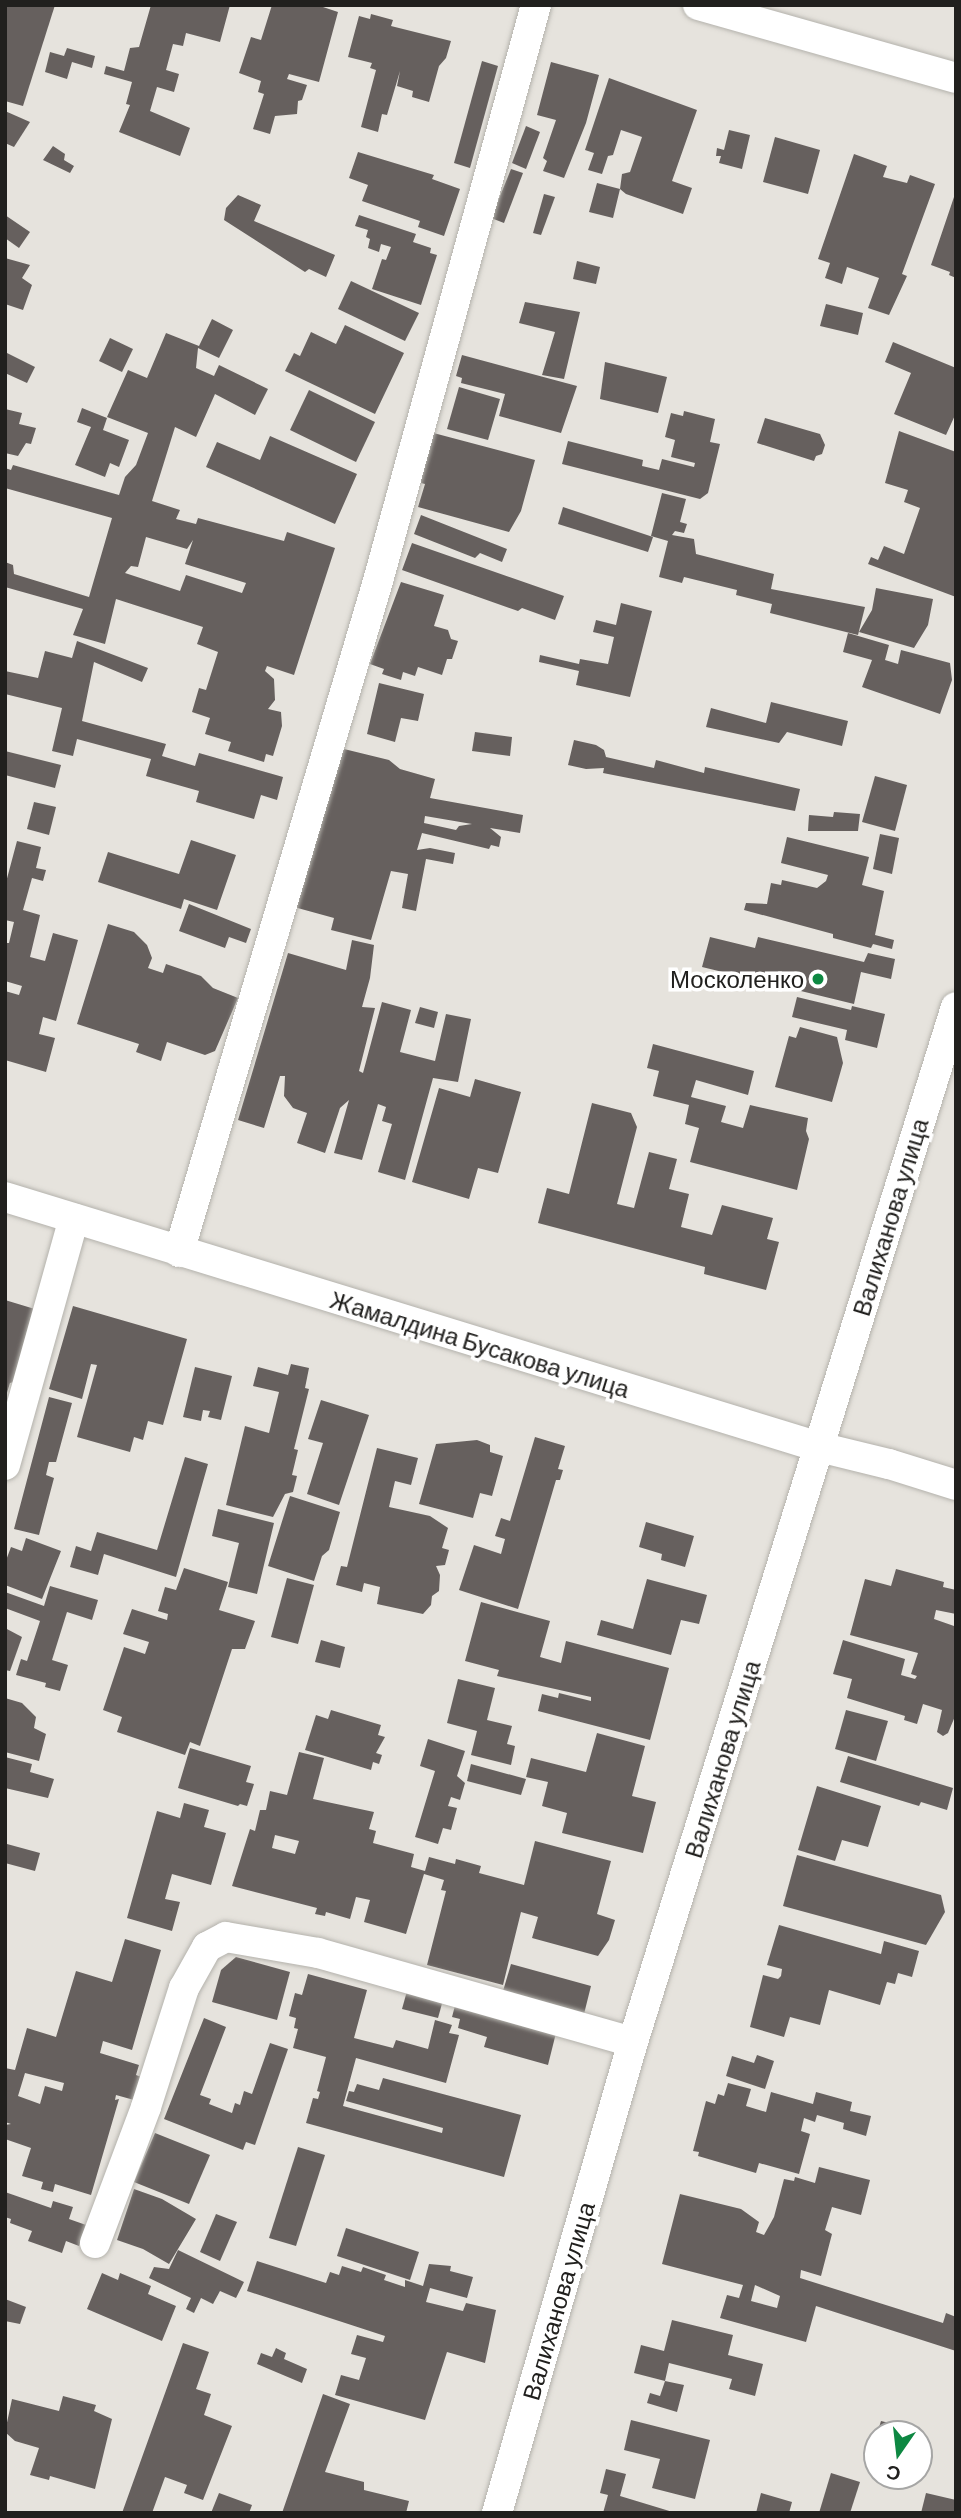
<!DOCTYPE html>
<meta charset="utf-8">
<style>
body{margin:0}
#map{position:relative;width:961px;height:2518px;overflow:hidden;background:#e6e3dd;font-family:Barlow,sans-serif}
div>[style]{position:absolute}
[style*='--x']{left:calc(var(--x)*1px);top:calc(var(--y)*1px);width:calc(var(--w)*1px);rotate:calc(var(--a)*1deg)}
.building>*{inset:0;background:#66605e}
.roads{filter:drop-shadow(0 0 2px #b4b2ac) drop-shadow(0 0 2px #b4b2ac)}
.street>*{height:30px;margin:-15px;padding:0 15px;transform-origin:15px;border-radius:15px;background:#fff}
.dots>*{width:19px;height:19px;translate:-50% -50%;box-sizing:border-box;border:4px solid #fff;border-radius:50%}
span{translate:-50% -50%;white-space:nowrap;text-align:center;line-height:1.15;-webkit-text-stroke:7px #fff;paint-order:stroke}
.poi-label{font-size:24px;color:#21201e}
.right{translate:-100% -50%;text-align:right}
.street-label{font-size:24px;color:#21201e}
.frame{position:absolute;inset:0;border:7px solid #21201e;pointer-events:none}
.north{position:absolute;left:863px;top:2420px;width:70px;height:70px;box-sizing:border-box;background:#fff;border:2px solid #a6a6a5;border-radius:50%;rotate:194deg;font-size:19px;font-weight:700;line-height:28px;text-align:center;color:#21201e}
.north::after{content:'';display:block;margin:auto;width:24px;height:32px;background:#0e8842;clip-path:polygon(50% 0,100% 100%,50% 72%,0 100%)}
</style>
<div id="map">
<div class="building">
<div style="clip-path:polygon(6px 5px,55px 5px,23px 106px,5px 101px)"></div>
<div style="clip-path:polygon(151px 5px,230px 5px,220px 42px,186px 33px,183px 46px,173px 44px,166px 70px,179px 74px,174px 92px,157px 87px,150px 111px,190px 128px,180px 156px,119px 132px,130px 105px,126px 104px,132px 82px,104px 74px,106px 66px,124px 71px,130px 48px,139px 47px)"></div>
<div style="clip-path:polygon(272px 5px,317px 5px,338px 12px,319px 82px,289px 74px,287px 79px,307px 85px,302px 100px,298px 101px,297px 114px,275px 116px,270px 134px,253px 129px,264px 94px,258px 92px,261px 81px,239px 73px,251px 37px,261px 40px)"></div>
<div style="clip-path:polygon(371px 14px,393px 20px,391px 26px,451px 41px,446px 58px,439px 66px,429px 102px,412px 97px,413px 91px,397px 86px,400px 71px,387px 115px,382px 114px,378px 132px,361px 127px,376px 70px,370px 68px,372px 63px,348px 57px,359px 16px,370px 19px)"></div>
<div style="clip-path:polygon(67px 48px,95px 56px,92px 68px,72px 62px,67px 79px,45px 72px,50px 52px,64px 56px)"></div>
<div style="clip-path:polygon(482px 61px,498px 66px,470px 168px,454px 163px)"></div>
<div style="clip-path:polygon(551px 62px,599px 75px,586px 123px,564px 178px,543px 171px,547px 161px,543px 158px,556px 120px,537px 115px)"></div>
<div style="clip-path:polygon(609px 78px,697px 110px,672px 181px,692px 188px,683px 214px,626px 194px,620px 189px,613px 218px,589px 212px,597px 183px,620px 189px,622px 174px,630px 172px,642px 137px,621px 130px,613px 155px,608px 156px,602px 174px,588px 170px,594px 153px,585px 150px)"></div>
<div style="clip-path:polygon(5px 111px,30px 122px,14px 147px,5px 143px)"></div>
<div style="clip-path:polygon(526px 126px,540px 132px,526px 169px,512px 163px)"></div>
<div style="clip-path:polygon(729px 130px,750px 135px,742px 169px,719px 163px,721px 156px,716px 156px,717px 148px,724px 150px)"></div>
<div style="clip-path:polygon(775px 137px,820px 150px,808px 194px,763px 182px)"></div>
<div style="clip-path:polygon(53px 146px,65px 154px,64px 160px,74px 166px,70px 173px,43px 160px)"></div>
<div style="clip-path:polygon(358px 152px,434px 175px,432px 179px,460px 189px,444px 236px,418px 227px,420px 221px,362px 201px,368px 185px,349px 178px)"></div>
<div style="clip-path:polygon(854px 154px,887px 166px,883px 177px,907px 183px,910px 175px,935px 184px,902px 274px,907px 276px,889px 315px,868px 308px,879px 278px,847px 267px,842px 284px,825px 278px,830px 263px,818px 259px)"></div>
<div style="clip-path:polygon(511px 169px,523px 173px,504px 223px,491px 218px)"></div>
<div style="clip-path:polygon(544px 194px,555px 197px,541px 235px,533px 233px)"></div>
<div style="clip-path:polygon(955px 194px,956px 194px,956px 278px,949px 275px,950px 272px,931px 265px)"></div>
<div style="clip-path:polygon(238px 195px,261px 205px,254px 221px,335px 255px,326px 277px,309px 269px,305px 272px,224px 220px,226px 208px)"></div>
<div style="clip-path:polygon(5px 215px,30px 232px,19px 248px,5px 238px)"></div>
<div style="clip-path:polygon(359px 215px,416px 234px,413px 242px,431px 248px,430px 253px,437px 255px,421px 305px,372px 289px,382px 259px,386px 260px,391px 247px,381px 244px,379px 252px,368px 248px,370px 239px,366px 237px,368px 230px,355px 226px)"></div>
<div style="clip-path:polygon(5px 258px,30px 265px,22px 278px,32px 285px,23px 310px,5px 304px)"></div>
<div style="clip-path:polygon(577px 261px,600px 267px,596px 284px,573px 279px)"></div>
<div style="clip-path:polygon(351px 281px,419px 313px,405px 341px,338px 309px)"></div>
<div style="clip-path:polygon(525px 302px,580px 312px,564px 379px,542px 375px,555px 332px,519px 323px)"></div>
<div style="clip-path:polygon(826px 304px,863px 313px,858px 335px,820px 326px)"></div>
<div style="clip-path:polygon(evenodd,212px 319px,233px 330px,219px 358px,198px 348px,196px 368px,214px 376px,219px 365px,268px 389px,255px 415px,215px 394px,196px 437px,175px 427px,152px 501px,180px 510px,176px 519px,196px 524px,198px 518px,284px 541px,287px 532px,335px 548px,294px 675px,267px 666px,265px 671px,274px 679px,275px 700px,268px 709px,281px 712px,282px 726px,273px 756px,266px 754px,264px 762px,228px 751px,231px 742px,205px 734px,210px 718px,192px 712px,199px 688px,206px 690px,218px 652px,197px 644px,203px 627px,116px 599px,105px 644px,73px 635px,83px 609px,5px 587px,5px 562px,13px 565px,14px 574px,89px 597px,112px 518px,5px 488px,5px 468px,11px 470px,13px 465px,119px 495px,125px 477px,136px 465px,148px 433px,107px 417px,128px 370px,147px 378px,166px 333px,199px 346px,212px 319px,146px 537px,187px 549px,193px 540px,185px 564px,246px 583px,242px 593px,186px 575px,180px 591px,125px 573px,131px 566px,138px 567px,146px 537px)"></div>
<div style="clip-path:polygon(345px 325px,404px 353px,375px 414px,285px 371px,294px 353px,300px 356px,311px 332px,336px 344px)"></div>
<div style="clip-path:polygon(110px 338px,133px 349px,122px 372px,99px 361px)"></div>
<div style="clip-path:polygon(893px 342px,956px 368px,956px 413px,946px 435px,894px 414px,911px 373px,885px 362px)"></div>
<div style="clip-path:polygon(5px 352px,35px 367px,27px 383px,5px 373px)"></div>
<div style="clip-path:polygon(462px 355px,577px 386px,561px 433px,499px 416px,505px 394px,461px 383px,462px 378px,456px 376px)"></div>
<div style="clip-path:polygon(605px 362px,667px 377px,658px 413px,600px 399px)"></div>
<div style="clip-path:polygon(459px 387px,500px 399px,488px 440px,447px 429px)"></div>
<div style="clip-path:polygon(309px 390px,375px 422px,356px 462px,290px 430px)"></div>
<div style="clip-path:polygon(82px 408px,107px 418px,103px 430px,129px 440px,119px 467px,110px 463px,105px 477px,75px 465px,91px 427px,77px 422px)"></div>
<div style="clip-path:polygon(5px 409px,22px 413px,19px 424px,36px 428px,31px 444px,26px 443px,18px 456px,5px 453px)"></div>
<div style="clip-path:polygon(684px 411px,715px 419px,710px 442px,720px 444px,708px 493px,700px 499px,562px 464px,568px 441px,643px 460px,642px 466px,659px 470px,662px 459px,694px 467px,695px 463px,671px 457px,675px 440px,665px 437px,671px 413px,683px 416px)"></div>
<div style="clip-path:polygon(765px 418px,820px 434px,825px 445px,822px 454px,816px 456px,814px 461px,757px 443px)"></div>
<div style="clip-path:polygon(426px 431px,535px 460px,521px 511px,509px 532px,418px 507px,425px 484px,413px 481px)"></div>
<div style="clip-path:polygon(899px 431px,956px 452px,956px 597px,868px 564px,871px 557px,878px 560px,884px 546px,904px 554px,920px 508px,904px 502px,908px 490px,885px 483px)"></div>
<div style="clip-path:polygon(270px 436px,357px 474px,335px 524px,206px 467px,217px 442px,260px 460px)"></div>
<div style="clip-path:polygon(662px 493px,686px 499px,680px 522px,687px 524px,684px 533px,675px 531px,672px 535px,694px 539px,696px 554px,774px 574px,771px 589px,865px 607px,858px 635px,770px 613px,772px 604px,736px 595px,737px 590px,684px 577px,682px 583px,659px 577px,668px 541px,651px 536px)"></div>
<div style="clip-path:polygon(563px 507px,653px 537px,648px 552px,558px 524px)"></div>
<div style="clip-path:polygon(421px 515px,507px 549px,502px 562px,480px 553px,475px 558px,414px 534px)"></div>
<div style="clip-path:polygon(412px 543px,564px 596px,555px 620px,522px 608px,518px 611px,402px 570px)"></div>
<div style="clip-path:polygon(401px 582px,444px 595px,434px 626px,448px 630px,451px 639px,458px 641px,452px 659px,447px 659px,442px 675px,418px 667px,415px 676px,403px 672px,401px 680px,382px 674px,384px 669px,370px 664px)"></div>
<div style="clip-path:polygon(876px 588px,933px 599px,928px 625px,914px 648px,859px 632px,872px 610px)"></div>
<div style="clip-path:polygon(621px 603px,652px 611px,630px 697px,576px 685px,579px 671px,539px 662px,540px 655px,579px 664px,580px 659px,608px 664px,614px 637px,593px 632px,596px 620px,616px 625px)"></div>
<div style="clip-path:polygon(848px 633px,889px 645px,885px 660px,898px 664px,901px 650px,950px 663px,952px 680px,940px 714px,862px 687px,872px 660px,843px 652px)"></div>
<div style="clip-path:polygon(77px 641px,148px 668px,142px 682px,94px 662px,82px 721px,166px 744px,162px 756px,195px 766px,199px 753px,283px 777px,277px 800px,261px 795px,254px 819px,196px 802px,199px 791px,146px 776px,151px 759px,77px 739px,73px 756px,52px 751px,62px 708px,5px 694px,5px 671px,38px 678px,45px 651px,72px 658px)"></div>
<div style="clip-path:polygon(379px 683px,424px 694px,418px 721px,401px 718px,395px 742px,367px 734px)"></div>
<div style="clip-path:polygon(771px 702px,848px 721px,842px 746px,787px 732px,779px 743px,706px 727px,711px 708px,766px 723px)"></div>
<div style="clip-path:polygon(475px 732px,512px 737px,510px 756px,472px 751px)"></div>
<div style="clip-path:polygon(574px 740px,596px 745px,604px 750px,606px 757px,654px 768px,656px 760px,704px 773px,705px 767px,800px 789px,795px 811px,603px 773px,604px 768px,586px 769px,568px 765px)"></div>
<div style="clip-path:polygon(evenodd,344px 749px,389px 760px,400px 769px,435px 779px,430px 798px,523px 815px,520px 833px,490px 828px,501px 837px,499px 847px,491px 845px,489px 849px,422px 833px,417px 850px,430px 848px,455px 853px,453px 864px,426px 859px,416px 911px,402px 908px,408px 874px,391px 871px,371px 940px,331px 930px,334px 918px,294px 907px,321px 804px,344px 749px,425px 816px,472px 824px,459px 826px,456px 830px,424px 823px,425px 816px)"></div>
<div style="clip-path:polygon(5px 751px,61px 765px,55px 788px,5px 775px)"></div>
<div style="clip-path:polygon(875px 776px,907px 785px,895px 831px,862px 822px)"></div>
<div style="clip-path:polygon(34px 802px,56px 807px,49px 835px,27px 829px)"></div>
<div style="clip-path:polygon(834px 812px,860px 814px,858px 831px,808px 831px,809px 815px,833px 817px)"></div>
<div style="clip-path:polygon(880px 834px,899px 838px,892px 874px,873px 869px)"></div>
<div style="clip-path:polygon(787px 837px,869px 857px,862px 885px,884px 891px,875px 935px,894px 940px,892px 949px,873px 944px,871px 948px,833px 938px,833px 934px,744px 910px,746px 903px,767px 904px,771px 883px,781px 885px,782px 880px,817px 888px,826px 881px,828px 875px,781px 863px)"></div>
<div style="clip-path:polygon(191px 840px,236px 855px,217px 910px,184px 899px,181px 909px,98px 882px,108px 852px,179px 874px)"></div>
<div style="clip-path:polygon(17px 841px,41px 847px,36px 868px,46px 870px,43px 881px,32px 878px,23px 910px,40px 915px,30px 957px,45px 961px,53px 933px,78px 940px,56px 1021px,43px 1017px,39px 1034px,55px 1038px,46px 1072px,5px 1060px,5px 991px,19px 995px,22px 986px,5px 981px,5px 943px,9px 943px,14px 922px,5px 920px,5px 886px)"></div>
<div style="clip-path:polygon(189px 904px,251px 929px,246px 943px,229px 937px,225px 948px,179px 931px)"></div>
<div style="clip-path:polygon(108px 924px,134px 932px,147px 945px,152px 958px,148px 968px,163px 973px,166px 964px,201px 976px,213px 988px,238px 998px,215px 1051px,205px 1055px,167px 1042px,161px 1061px,136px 1052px,139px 1044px,77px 1024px)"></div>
<div style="clip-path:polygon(710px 937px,755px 948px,758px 937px,864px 962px,868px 953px,895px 959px,891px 979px,861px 972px,854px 1004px,702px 967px)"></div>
<div style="clip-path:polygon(352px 940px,374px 945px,370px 978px,362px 1007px,375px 1008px,359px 1071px,363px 1073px,382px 1002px,411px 1010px,400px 1052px,435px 1061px,446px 1014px,471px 1019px,458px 1082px,433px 1078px,405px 1180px,378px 1172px,392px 1124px,382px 1121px,386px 1107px,378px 1104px,362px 1160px,334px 1153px,349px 1100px,340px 1108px,325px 1153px,297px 1143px,307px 1113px,293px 1108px,284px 1096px,285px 1076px,280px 1076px,264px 1128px,238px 1120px,288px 953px,346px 970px)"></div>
<div style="clip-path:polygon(797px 997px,851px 1010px,852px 1006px,885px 1014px,877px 1048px,845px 1040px,847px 1030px,792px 1017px)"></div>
<div style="clip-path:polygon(420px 1007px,438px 1012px,434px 1028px,415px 1023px)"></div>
<div style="clip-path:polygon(800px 1027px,837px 1037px,843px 1063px,832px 1102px,775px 1087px,789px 1036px,796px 1038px)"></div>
<div style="clip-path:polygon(653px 1044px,754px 1071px,748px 1095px,696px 1080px,691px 1097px,726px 1106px,721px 1122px,743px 1128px,750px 1105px,808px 1118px,806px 1131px,809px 1139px,797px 1190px,690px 1162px,699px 1128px,685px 1124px,689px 1105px,653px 1096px,659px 1071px,647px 1068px)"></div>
<div style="clip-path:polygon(475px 1079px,521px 1092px,498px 1173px,478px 1168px,469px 1199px,412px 1182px,439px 1088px,470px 1097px)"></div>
<div style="clip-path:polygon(592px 1103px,631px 1113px,637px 1127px,617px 1204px,634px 1208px,649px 1152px,677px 1159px,669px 1189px,689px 1194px,681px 1227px,712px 1235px,722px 1205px,773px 1218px,767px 1239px,779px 1242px,766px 1290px,704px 1274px,705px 1267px,538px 1223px,547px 1188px,569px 1194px)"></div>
<div style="clip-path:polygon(5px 1300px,38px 1310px,17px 1381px,10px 1383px,6px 1396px)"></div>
<div style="clip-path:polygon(73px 1306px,187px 1339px,163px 1425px,148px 1421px,143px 1440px,134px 1437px,130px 1452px,77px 1437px,97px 1365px,91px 1364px,82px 1399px,49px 1389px)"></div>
<div style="clip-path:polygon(291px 1364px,309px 1368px,305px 1388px,309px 1389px,294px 1449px,298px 1450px,292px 1475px,297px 1476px,293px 1492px,285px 1494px,273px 1517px,226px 1505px,245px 1426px,269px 1433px,279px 1392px,253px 1386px,258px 1367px,288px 1375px)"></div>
<div style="clip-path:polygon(195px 1367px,232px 1376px,221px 1420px,208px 1417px,210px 1411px,203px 1410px,201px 1421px,183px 1417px)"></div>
<div style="clip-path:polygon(49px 1397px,72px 1403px,56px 1462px,49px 1462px,46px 1475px,54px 1478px,39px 1535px,14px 1529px)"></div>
<div style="clip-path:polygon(321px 1400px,369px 1415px,339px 1505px,307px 1494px,323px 1443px,308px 1439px)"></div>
<div style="clip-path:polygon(535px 1437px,565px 1446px,558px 1469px,563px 1470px,560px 1480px,556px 1480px,518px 1609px,459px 1590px,474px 1545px,501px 1554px,505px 1539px,495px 1536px,501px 1518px,510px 1521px)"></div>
<div style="clip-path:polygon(477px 1440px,490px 1445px,490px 1452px,503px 1456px,492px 1496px,480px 1493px,473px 1518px,419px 1504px,436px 1444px)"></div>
<div style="clip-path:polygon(377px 1448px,418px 1458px,411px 1485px,395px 1481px,389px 1507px,430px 1516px,448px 1528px,442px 1548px,449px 1550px,445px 1565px,436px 1566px,440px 1575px,439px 1591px,432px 1596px,431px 1605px,423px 1614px,377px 1604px,380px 1587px,364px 1583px,362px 1592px,336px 1585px,341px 1566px,347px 1567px)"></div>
<div style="clip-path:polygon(185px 1457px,208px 1464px,176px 1577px,104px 1554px,98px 1575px,70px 1567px,76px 1546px,91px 1551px,97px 1532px,157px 1550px)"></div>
<div style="clip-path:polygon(290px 1496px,340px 1512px,329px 1550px,322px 1556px,314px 1581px,268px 1566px)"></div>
<div style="clip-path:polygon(218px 1509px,274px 1523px,257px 1594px,228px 1587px,239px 1543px,212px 1536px)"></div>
<div style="clip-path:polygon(646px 1522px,694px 1536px,685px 1567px,661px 1560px,662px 1554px,639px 1547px)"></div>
<div style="clip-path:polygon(26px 1538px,61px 1551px,42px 1599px,5px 1585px,5px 1563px,11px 1547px,22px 1551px)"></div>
<div style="clip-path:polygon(184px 1568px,228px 1582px,219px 1610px,255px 1621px,245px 1649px,232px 1649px,200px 1746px,190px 1742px,185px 1755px,117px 1732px,122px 1717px,103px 1710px,124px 1647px,145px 1654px,149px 1642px,123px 1634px,132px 1609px,167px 1620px,168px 1614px,158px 1611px,165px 1587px,176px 1590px)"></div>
<div style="clip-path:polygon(896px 1569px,944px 1582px,943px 1587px,956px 1590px,956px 1614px,936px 1610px,934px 1619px,954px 1626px,956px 1622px,956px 1714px,948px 1733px,943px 1736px,937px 1732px,942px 1710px,923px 1704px,917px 1724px,904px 1720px,905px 1716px,847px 1698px,852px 1679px,833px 1674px,843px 1640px,905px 1659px,901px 1675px,915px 1679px,917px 1676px,911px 1674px,918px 1653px,850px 1635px,865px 1579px,891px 1586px)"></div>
<div style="clip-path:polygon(287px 1578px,314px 1585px,298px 1644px,271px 1637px)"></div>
<div style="clip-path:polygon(647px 1579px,707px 1595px,699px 1624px,681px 1620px,671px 1655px,597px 1635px,601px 1620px,633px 1629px)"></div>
<div style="clip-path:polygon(50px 1586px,98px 1600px,92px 1620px,67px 1612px,52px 1660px,68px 1665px,60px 1691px,45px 1687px,46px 1683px,16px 1675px,21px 1659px,27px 1661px,40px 1621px,5px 1608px,5px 1592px,44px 1606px)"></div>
<div style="clip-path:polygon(481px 1602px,550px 1621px,540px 1657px,561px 1663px,566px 1641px,669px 1668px,650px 1740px,538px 1711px,542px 1694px,558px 1698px,559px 1693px,591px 1701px,591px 1697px,497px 1676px,499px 1670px,465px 1661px)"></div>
<div style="clip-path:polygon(5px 1628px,22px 1637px,10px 1671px,5px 1670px)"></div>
<div style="clip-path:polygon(321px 1640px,345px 1647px,340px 1668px,315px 1662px)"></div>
<div style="clip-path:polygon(458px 1679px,495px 1688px,487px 1720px,512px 1726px,507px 1744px,515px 1746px,511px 1765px,471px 1755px,477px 1731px,447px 1723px)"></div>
<div style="clip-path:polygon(5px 1698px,22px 1703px,36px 1717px,34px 1728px,46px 1734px,39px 1761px,5px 1752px)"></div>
<div style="clip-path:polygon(331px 1710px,381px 1725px,378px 1735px,385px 1737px,376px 1753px,382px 1755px,379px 1764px,373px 1762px,371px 1770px,305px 1750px,316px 1715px,328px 1719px)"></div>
<div style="clip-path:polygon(846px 1710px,888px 1721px,876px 1761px,835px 1749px)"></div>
<div style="clip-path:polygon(597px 1733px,645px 1746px,632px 1796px,656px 1802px,643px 1853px,562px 1833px,567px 1813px,542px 1806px,548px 1782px,526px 1777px,531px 1758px,586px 1772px)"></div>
<div style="clip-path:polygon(428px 1739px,465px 1751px,457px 1776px,465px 1783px,460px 1800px,451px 1797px,448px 1806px,457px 1808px,451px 1830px,443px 1828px,438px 1844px,415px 1837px,435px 1771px,420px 1766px)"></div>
<div style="clip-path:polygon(190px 1748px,251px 1766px,246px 1782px,254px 1784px,247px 1806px,240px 1804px,238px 1806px,178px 1788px)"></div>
<div style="clip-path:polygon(evenodd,299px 1752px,324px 1758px,313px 1799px,374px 1812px,369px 1829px,376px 1831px,373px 1843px,414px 1854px,411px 1867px,425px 1871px,429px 1857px,455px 1864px,456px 1859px,481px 1866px,479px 1873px,524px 1885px,535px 1841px,611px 1861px,597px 1914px,615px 1920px,609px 1940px,598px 1956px,532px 1938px,538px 1917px,521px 1912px,503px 1985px,427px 1965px,446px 1891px,441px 1890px,444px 1880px,424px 1874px,406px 1934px,364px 1922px,370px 1900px,356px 1897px,350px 1919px,326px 1912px,325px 1916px,315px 1914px,317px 1908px,232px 1886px,250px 1829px,255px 1831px,260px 1810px,266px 1810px,270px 1791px,287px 1795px,299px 1752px,275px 1835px,299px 1841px,295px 1854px,272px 1848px,275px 1835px)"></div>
<div style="clip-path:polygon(848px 1756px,953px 1788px,947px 1810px,921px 1802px,919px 1806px,840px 1782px)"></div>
<div style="clip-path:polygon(5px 1757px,32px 1764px,30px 1772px,54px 1779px,48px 1798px,5px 1788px)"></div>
<div style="clip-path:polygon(471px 1764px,526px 1779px,521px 1795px,467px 1781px)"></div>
<div style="clip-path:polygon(817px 1786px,881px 1806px,868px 1847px,842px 1840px,835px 1861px,798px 1850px)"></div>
<div style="clip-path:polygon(184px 1803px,209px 1810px,204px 1827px,226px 1833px,211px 1885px,172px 1874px,165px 1899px,180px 1902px,172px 1931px,127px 1918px,157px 1811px,180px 1818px)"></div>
<div style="clip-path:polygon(7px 1844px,40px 1853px,35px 1871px,5px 1863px)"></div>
<div style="clip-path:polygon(797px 1855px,941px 1895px,945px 1912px,926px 1945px,783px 1906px)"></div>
<div style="clip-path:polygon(779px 1925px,881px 1954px,884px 1941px,919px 1951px,912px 1977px,898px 1973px,895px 1984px,887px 1982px,880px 2005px,829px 1990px,820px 2025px,790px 2017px,784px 2037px,750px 2027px,763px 1975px,778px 1979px,781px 1976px,782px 1969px,767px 1965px)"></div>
<div style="clip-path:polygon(evenodd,125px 1939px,161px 1950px,132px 2050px,103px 2041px,100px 2053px,139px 2065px,136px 2075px,141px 2077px,134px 2100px,116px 2095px,115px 2100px,119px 2099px,91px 2195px,55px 2184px,53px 2192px,41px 2189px,43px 2182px,22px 2176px,31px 2148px,5px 2139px,5px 2125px,11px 2124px,5px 2122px,5px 2068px,15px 2070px,27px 2028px,56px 2037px,76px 1971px,112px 1982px,125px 1939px,25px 2073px,64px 2083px,62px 2091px,45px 2086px,40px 2104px,18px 2096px,25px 2073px)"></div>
<div style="clip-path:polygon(236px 1957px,290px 1972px,277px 2020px,212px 2002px,221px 1970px)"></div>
<div style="clip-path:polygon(511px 1964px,591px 1986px,584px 2014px,503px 1991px)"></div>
<div style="clip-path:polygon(308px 1974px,367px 1990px,354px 2038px,393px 2048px,396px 2040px,428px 2049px,435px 2020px,452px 2025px,449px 2033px,459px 2035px,446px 2083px,356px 2058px,343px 2106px,442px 2133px,443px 2128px,346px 2101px,349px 2091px,354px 2092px,357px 2084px,379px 2090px,383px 2078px,521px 2115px,504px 2177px,306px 2123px,313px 2098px,318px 2099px,320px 2092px,317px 2091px,326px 2057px,293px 2048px,298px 2029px,294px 2028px,296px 2018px,289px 2016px,295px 1993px,302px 1995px)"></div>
<div style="clip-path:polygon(407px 1991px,443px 2000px,438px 2018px,402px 2009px)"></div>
<div style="clip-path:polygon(456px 2002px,557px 2029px,548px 2065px,484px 2047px,487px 2037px,458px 2028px,460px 2019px,452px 2017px)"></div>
<div style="clip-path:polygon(204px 2018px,226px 2027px,200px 2095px,211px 2099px,209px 2104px,232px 2113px,235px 2103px,240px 2105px,244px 2091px,252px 2094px,270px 2043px,288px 2049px,255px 2145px,246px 2142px,243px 2150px,164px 2119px)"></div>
<div style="clip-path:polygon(757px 2055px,774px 2061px,765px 2089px,726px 2076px,732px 2056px,754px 2063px)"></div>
<div style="clip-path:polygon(728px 2083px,751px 2089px,746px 2106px,766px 2112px,771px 2092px,813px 2104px,816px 2092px,852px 2102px,850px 2111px,871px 2116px,866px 2136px,843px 2129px,844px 2123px,817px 2115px,815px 2122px,804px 2118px,801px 2131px,810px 2134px,799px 2174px,759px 2163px,756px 2173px,698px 2156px,699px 2152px,693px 2151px,706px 2101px,715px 2104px,718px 2094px,724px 2096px)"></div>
<div style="clip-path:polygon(155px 2133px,210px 2155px,189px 2204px,134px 2182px)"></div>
<div style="clip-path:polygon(298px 2147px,325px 2155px,296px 2246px,269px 2238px)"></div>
<div style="clip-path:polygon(evenodd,819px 2167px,870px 2180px,861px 2215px,832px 2207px,825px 2230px,832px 2234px,821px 2276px,801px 2270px,800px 2278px,943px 2323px,946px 2313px,956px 2317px,956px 2351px,816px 2306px,806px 2342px,720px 2318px,727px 2295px,739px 2298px,743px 2285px,662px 2264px,680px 2194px,741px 2209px,759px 2222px,756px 2232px,764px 2235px,774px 2217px,784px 2179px,794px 2181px,795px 2177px,815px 2183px,819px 2167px,755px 2285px,780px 2296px,777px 2308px,751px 2301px,755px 2285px)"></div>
<div style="clip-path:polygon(134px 2189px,162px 2199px,196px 2219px,169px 2264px,143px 2249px,117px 2240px)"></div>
<div style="clip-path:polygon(5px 2192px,51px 2208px,53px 2201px,73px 2207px,69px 2219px,86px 2225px,79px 2246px,66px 2241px,62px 2253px,28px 2241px,32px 2231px,10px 2223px,11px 2219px,5px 2217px)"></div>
<div style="clip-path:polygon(216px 2214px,237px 2222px,220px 2261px,200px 2252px)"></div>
<div style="clip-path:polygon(346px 2228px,419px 2252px,410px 2280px,337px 2256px)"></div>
<div style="clip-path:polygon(178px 2250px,244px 2282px,236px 2298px,220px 2291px,213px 2304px,201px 2298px,194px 2313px,186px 2309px,191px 2298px,149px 2278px,154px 2267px,169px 2269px)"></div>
<div style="clip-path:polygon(257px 2261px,326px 2283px,330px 2272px,339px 2275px,342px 2266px,361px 2272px,363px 2267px,386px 2275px,384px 2280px,405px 2287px,405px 2280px,423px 2286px,429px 2264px,451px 2266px,450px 2271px,473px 2277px,467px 2298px,430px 2288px,426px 2302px,463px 2311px,466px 2303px,496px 2310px,485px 2363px,447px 2352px,425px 2420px,335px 2395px,341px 2375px,359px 2380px,366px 2358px,351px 2354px,357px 2335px,383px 2342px,385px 2336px,247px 2291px)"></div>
<div style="clip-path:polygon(102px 2273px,118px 2280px,120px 2273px,151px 2286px,148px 2294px,176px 2306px,162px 2341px,87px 2309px)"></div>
<div style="clip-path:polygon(5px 2299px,26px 2307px,20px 2324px,5px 2321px)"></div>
<div style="clip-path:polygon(672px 2320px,733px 2335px,728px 2355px,763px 2364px,755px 2396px,729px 2389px,732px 2379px,669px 2363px,665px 2381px,634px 2373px,641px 2345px,664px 2351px)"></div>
<div style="clip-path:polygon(183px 2343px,209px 2352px,196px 2389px,211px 2394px,204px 2415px,232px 2426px,203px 2500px,184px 2493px,187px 2485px,165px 2477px,152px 2513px,122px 2513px)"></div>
<div style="clip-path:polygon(276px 2348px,286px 2353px,284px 2359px,307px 2369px,302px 2383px,257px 2364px,261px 2353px,272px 2357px)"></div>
<div style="clip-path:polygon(665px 2381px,684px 2385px,677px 2412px,647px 2403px,650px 2393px,660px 2396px)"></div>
<div style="clip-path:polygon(323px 2394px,350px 2404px,325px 2472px,364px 2482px,364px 2490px,409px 2501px,406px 2513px,282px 2513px)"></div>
<div style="clip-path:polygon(63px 2396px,96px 2405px,94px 2411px,112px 2419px,95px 2489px,50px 2476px,49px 2480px,30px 2475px,39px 2448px,15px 2441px,5px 2432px,12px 2399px,59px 2411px)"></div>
<div style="clip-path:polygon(631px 2420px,710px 2440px,695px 2499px,652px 2488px,660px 2459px,624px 2450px)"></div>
<div style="clip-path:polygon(881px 2421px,909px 2428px,908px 2434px,877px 2434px)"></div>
<div style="clip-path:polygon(606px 2469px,626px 2474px,620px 2496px,676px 2513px,603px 2513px,608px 2495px,600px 2493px)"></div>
<div style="clip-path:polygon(831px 2473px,860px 2482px,850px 2513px,819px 2513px)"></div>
<div style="clip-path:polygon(219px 2493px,252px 2505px,249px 2513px,211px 2513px)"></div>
<div style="clip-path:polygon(761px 2493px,792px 2502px,789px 2513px,756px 2513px)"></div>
<div style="clip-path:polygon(926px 2493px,956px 2500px,954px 2513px,921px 2513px)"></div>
</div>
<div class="roads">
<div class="street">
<div style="--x:698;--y:5;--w:268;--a:15.8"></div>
<div style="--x:5;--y:1197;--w:852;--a:17.07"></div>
<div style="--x:819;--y:1447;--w:72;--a:13.7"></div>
<div style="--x:889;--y:1464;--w:70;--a:17.4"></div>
<div style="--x:179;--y:1252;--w:700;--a:-73.48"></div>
<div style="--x:378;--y:581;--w:597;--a:-74.66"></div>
<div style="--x:5;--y:1465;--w:256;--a:-74.4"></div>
<div style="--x:95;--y:2243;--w:145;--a:-69.4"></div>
<div style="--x:146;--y:2107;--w:125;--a:-72.3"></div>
<div style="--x:184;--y:1988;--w:47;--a:-60.7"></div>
<div style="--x:207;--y:1947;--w:21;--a:-28"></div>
<div style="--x:226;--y:1937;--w:93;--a:9.9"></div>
<div style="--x:318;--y:1953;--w:327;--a:15.8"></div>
<div style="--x:497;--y:2513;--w:490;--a:-73.9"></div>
<div style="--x:633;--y:2042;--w:1084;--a:-72.67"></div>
</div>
</div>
<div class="dots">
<div style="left:818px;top:979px;background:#0e8842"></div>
</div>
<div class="poi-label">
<span class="right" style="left:804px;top:979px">Москоленко</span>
</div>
<div class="street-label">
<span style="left:890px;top:1217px;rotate:-73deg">Валиханова улица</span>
<span style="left:480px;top:1344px;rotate:17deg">Жамалдина Бусакова улица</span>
<span style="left:722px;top:1759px;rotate:-73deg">Валиханова улица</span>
<span style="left:558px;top:2301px;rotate:-74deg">Валиханова улица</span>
</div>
<div class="frame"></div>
<div class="north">С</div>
</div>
